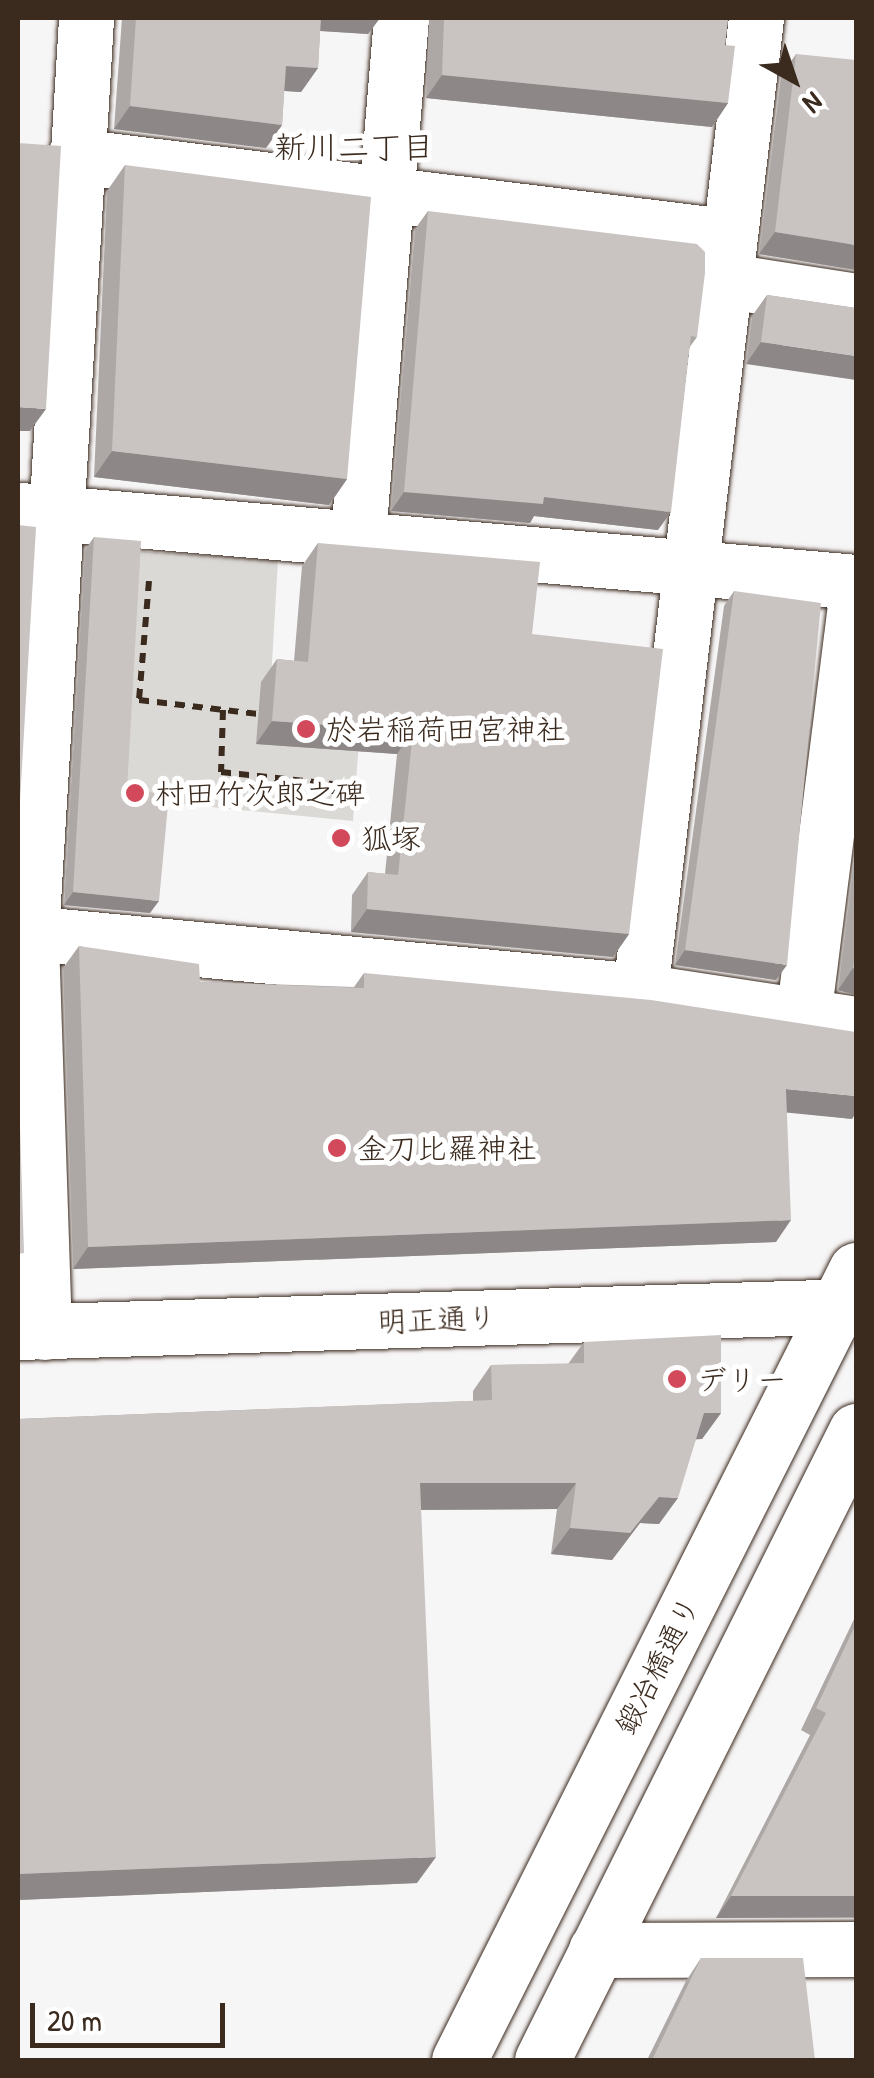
<!DOCTYPE html>
<meta charset="utf-8">
<style>
body{margin:0}
#map{position:relative;width:874px;height:2078px;overflow:hidden;background:#f7f6f6;font-family:"Patrick Hand","Klee One",sans-serif}
div>[style]{position:absolute}
[style*='--x']{left:calc(var(--x)*1px);top:calc(var(--y)*1px);width:calc(var(--w)*1px);rotate:calc(var(--a)*1deg)}
.green>*{inset:0;background:#dbd9d6}
.path>*{height:6px;margin-top:-3px;transform-origin:0;background:repeating-linear-gradient(90deg,#3b2a1e 0 10px,transparent 0 18px)}
.roads{filter:drop-shadow(0 0 2px #3b2a1e) drop-shadow(0 0 2px #3b2a1e)}
.minor>*{height:55px;margin:-27.5px;padding:0 27.5px;transform-origin:27.5px;border-radius:27.5px;background:#fff}
.wall>*{inset:0;background:#ada8a6}
.shaded-wall>*{inset:0;background:#8d8887}
.building>*{inset:0;background:#c9c3c1}
.dots>*{width:28px;height:28px;translate:-50% -50%;box-sizing:border-box;border:5px solid #fff;border-radius:50%}
span{translate:-50% -50%;white-space:nowrap;text-align:center;line-height:1.15;-webkit-text-stroke:10px #fff;paint-order:stroke}
.poi-label{font-size:30px;color:#3b2a1e}
.left{translate:0 -50%;text-align:left}
.street-label{font-size:30px;color:#3b2a1e}
.neighbourhood-label{font-size:32px;color:#3b2a1e}
.frame{position:absolute;inset:0;border:20px solid #3b2a1e;pointer-events:none}
.north{position:absolute;left:744px;top:30px;width:100px;height:100px;-webkit-text-stroke:8px #fff;paint-order:stroke;rotate:140deg;font-size:28px;font-weight:700;line-height:40px;text-align:center;color:#3b2a1e}
.north::after{content:'';display:block;margin:auto;width:35px;height:45px;background:#3b2a1e;clip-path:polygon(50% 0,100% 100%,50% 72%,0 100%)}
.scale{position:absolute;left:30px;top:2003px;width:195px;height:45px;box-sizing:border-box;border:5px solid #3b2a1e;border-top:0;padding-left:12px;font-size:30px;line-height:35px;white-space:nowrap;color:#3b2a1e;-webkit-text-stroke:8px #fff;paint-order:stroke}
</style>
<div id="map">
<div class="green">
<div style="clip-path:polygon(136px 551px,278px 560px,271px 680px,363px 688px,353px 821px,121px 798px)"></div>
</div>
<div class="path">
<div style="--x:149;--y:581;--w:119;--a:94.8"></div>
<div style="--x:139;--y:700;--w:120;--a:6.7"></div>
<div style="--x:223;--y:710;--w:62;--a:91.8"></div>
<div style="--x:221;--y:772;--w:112;--a:6.2"></div>
<div style="--x:332;--y:784;--w:26;--a:88"></div>
</div>
<div class="roads">
<div class="minor">
<div style="--x:75;--y:156;--w:656;--a:7.01"></div>
<div style="--x:721;--y:280;--w:137;--a:8.8"></div>
<div style="--x:20;--y:510;--w:839;--a:4.92"></div>
<div style="--x:358;--y:535;--w:519;--a:-85.25"></div>
<div style="--x:18;--y:932;--w:625;--a:5.42"></div>
<div style="--x:640;--y:991;--w:219;--a:8.7"></div>
<div style="--x:640;--y:991;--w:980;--a:-83.2"></div>
<div style="--x:803;--y:1017;--w:420;--a:-82.8"></div>
<div style="--x:18;--y:1332;--w:838;--a:-1.78"></div>
<div style="--x:44;--y:1332;--w:398;--a:-91.9"></div>
<div style="--x:31;--y:934;--w:918;--a:-86.56"></div>
<div style="--x:596;--y:1950;--w:260;--a:-0.2"></div>
<div style="--x:459;--y:2060;--w:884;--a:-63.32"></div>
<div style="--x:542;--y:2060;--w:703;--a:-63.47"></div>
</div>
</div>
<div class="wall">
<div style="clip-path:polygon(122px 18px,380px 18px,368px 34px,320px 31px,318px 68px,301px 92px,284px 91px,282px 125px,266px 148px,114px 129px)"></div>
<div style="clip-path:polygon(429px 18px,728px 18px,725px 45px,728px 103px,712px 127px,426px 98px)"></div>
<div style="clip-path:polygon(796px 54px,856px 270px,759px 254px,781px 76px)"></div>
<div style="clip-path:polygon(125px 165px,347px 479px,329px 505px,94px 477px,107px 191px)"></div>
<div style="clip-path:polygon(428px 211px,697px 337px,689px 348px,658px 530px,534px 516px,530px 523px,391px 511px,415px 229px)"></div>
<div style="clip-path:polygon(767px 295px,856px 308px,746px 364px,752px 316px)"></div>
<div style="clip-path:polygon(94px 537px,127px 790px,150px 913px,64px 905px,85px 550px)"></div>
<div style="clip-path:polygon(318px 543px,532px 634px,629px 934px,613px 957px,351px 932px,352px 895px,368px 872px,385px 874px,397px 754px,256px 744px,261px 682px,277px 659px,294px 661px,302px 566px)"></div>
<div style="clip-path:polygon(734px 591px,776px 980px,675px 965px,724px 606px)"></div>
<div style="clip-path:polygon(856px 844px,856px 995px,838px 990px)"></div>
<div style="clip-path:polygon(79px 946px,200px 982px,354px 987px,364px 973px,852px 1119px,787px 1112px,776px 1242px,73px 1269px,63px 968px)"></div>
<div style="clip-path:polygon(584px 1342px,721px 1413px,702px 1439px,696px 1439px,659px 1524px,640px 1523px,612px 1560px,551px 1554px,557px 1509px,421px 1510px,417px 1883px,18px 1900px,18px 1419px,473px 1401px,473px 1391px,491px 1365px,568px 1364px)"></div>
<div style="clip-path:polygon(856px 1615px,856px 1918px,716px 1918px,810px 1735px,801px 1730px)"></div>
<div style="clip-path:polygon(701px 1958px,815px 2060px,647px 2060px,686px 1981px)"></div>
</div>
<div class="shaded-wall">
<div style="clip-path:polygon(315px 18px,380px 18px,368px 34px,306px 30px)"></div>
<div style="clip-path:polygon(286px 66px,318px 68px,301px 92px,269px 90px)"></div>
<div style="clip-path:polygon(442px 75px,728px 103px,712px 127px,426px 98px)"></div>
<div style="clip-path:polygon(130px 106px,282px 125px,266px 148px,114px 129px)"></div>
<div style="clip-path:polygon(775px 232px,856px 245px,856px 270px,759px 254px)"></div>
<div style="clip-path:polygon(761px 342px,856px 356px,856px 380px,746px 364px)"></div>
<div style="clip-path:polygon(18px 407px,46px 409px,30px 431px,18px 431px)"></div>
<div style="clip-path:polygon(112px 451px,347px 479px,329px 505px,94px 477px)"></div>
<div style="clip-path:polygon(404px 492px,544px 497px,671px 512px,658px 530px,534px 516px,530px 523px,391px 511px)"></div>
<div style="clip-path:polygon(272px 721px,413px 731px,397px 754px,256px 744px)"></div>
<div style="clip-path:polygon(73px 892px,159px 901px,150px 913px,64px 905px)"></div>
<div style="clip-path:polygon(367px 909px,629px 934px,613px 957px,351px 932px)"></div>
<div style="clip-path:polygon(685px 950px,787px 965px,776px 980px,675px 965px)"></div>
<div style="clip-path:polygon(853px 968px,856px 969px,856px 995px,838px 990px)"></div>
<div style="clip-path:polygon(786px 1089px,856px 1096px,856px 1113px,852px 1119px,771px 1111px)"></div>
<div style="clip-path:polygon(791px 1220px,776px 1242px,73px 1269px,88px 1247px)"></div>
<div style="clip-path:polygon(704px 1413px,721px 1413px,702px 1439px,686px 1440px)"></div>
<div style="clip-path:polygon(420px 1483px,576px 1483px,557px 1509px,402px 1510px)"></div>
<div style="clip-path:polygon(659px 1497px,678px 1498px,659px 1524px,640px 1523px,612px 1560px,551px 1554px,570px 1528px)"></div>
<div style="clip-path:polygon(436px 1857px,417px 1883px,18px 1900px,18px 1874px)"></div>
<div style="clip-path:polygon(731px 1896px,856px 1896px,856px 1917px,716px 1918px)"></div>
</div>
<div class="building">
<div style="clip-path:polygon(136px 18px,321px 18px,318px 68px,286px 66px,282px 125px,130px 106px)"></div>
<div style="clip-path:polygon(444px 18px,728px 18px,725px 45px,735px 46px,728px 103px,442px 75px)"></div>
<div style="clip-path:polygon(796px 54px,856px 60px,856px 245px,775px 232px)"></div>
<div style="clip-path:polygon(18px 143px,61px 146px,46px 409px,18px 407px)"></div>
<div style="clip-path:polygon(125px 165px,371px 197px,347px 479px,112px 451px)"></div>
<div style="clip-path:polygon(428px 211px,697px 244px,705px 252px,705px 273px,697px 337px,691px 336px,671px 512px,544px 497px,543px 504px,404px 492px)"></div>
<div style="clip-path:polygon(767px 295px,856px 308px,856px 356px,761px 342px)"></div>
<div style="clip-path:polygon(18px 525px,36px 527px,18px 835px)"></div>
<div style="clip-path:polygon(94px 537px,141px 541px,127px 790px,169px 794px,159px 901px,73px 892px)"></div>
<div style="clip-path:polygon(318px 543px,540px 562px,532px 634px,663px 649px,629px 934px,367px 909px,368px 872px,398px 875px,413px 731px,272px 721px,277px 659px,308px 662px)"></div>
<div style="clip-path:polygon(734px 591px,821px 603px,787px 965px,685px 950px)"></div>
<div style="clip-path:polygon(856px 942px,856px 969px,853px 968px)"></div>
<div style="clip-path:polygon(79px 946px,199px 964px,200px 982px,364px 988px,364px 973px,651px 1000px,856px 1032px,856px 1096px,786px 1089px,791px 1220px,88px 1247px)"></div>
<div style="clip-path:polygon(18px 1062px,24px 1253px,18px 1254px)"></div>
<div style="clip-path:polygon(721px 1335px,721px 1413px,704px 1413px,678px 1498px,659px 1497px,630px 1533px,570px 1528px,576px 1483px,420px 1483px,436px 1857px,18px 1874px,18px 1419px,492px 1400px,491px 1365px,584px 1363px,584px 1342px)"></div>
<div style="clip-path:polygon(856px 1624px,856px 1896px,731px 1896px,826px 1713px,816px 1708px)"></div>
<div style="clip-path:polygon(701px 1958px,803px 1958px,815px 2060px,652px 2060px)"></div>
</div>
<div class="dots">
<div style="left:306px;top:729px;background:#d1495b"></div>
<div style="left:135px;top:793px;background:#d1495b"></div>
<div style="left:341px;top:838px;background:#d1495b"></div>
<div style="left:337px;top:1148px;background:#d1495b"></div>
<div style="left:677px;top:1379px;background:#d1495b"></div>
</div>
<div class="poi-label">
<span class="left" style="left:326px;top:729px">於岩稲荷田宮神社</span>
<span class="left" style="left:155px;top:793px">村田竹次郎之碑</span>
<span class="left" style="left:361px;top:838px">狐塚</span>
<span class="left" style="left:357px;top:1148px">金刀比羅神社</span>
<span class="left" style="left:697px;top:1379px">デリー</span>
</div>
<div class="street-label">
<span style="left:437px;top:1319px;rotate:-2deg">明正通り</span>
<span style="left:657px;top:1665px;rotate:-63deg">鍛冶橋通り</span>
</div>
<div class="neighbourhood-label">
<span style="left:354px;top:147px">新川二丁目</span>
</div>
<div class="frame"></div>
<div class="north">N</div>
<div class="scale">20 m</div>
</div>
